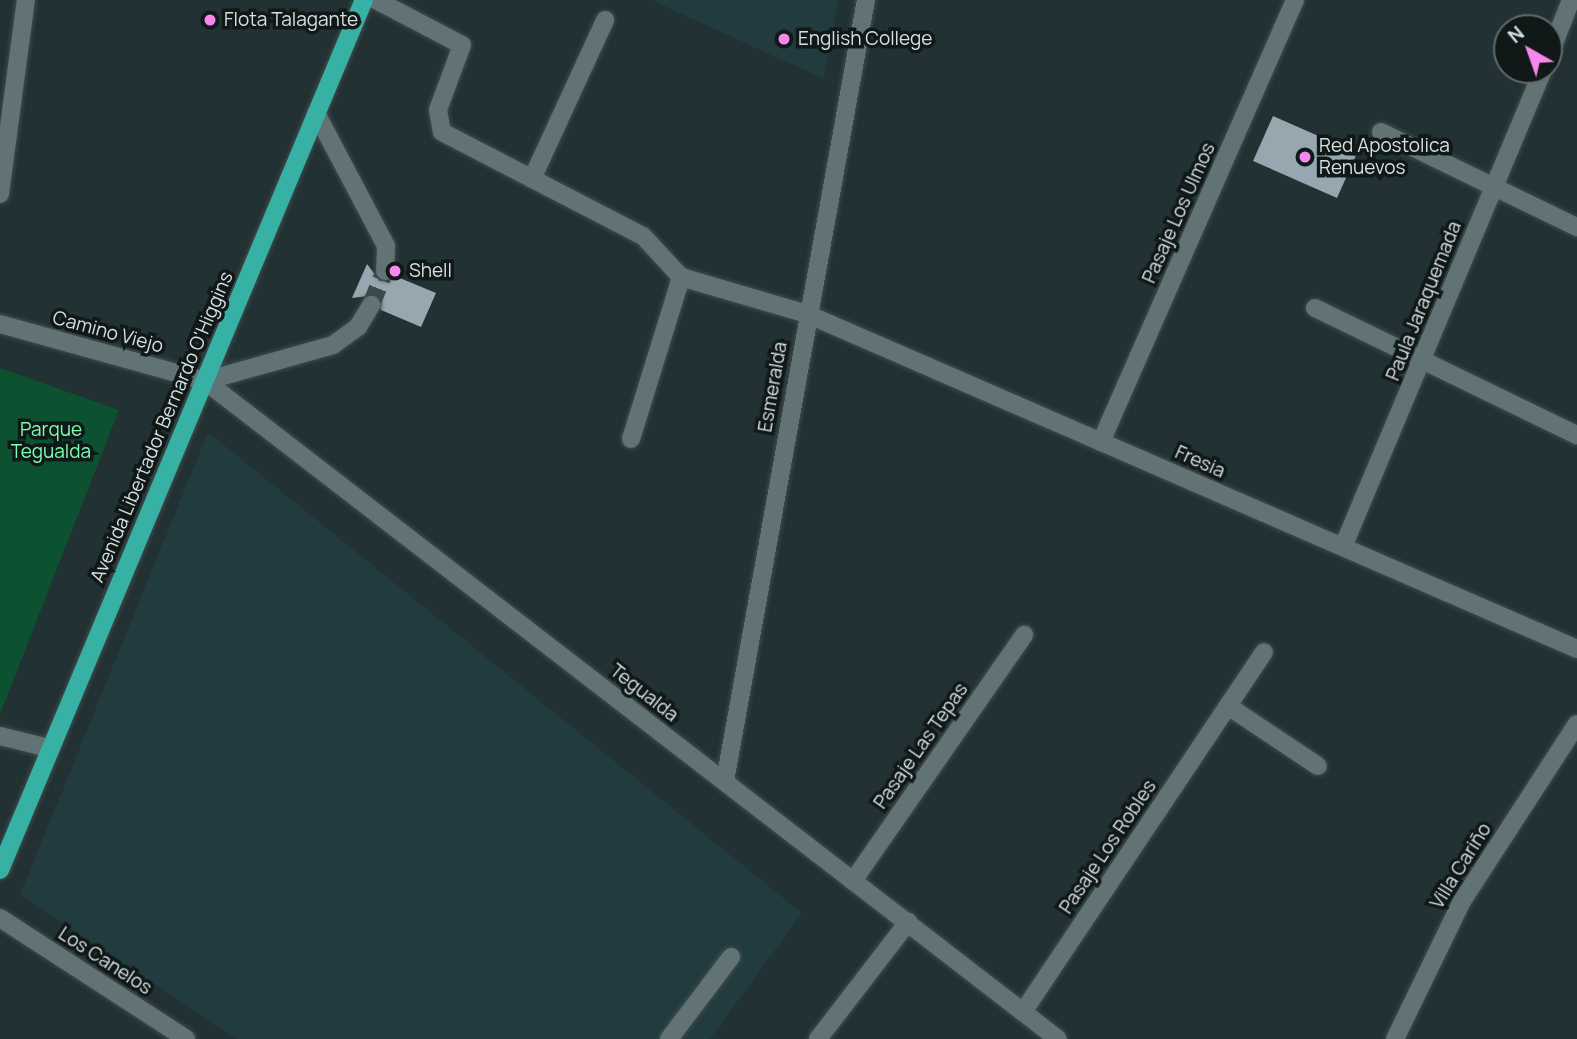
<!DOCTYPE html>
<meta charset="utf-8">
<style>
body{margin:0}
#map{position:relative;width:1577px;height:1039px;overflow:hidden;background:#223133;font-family:Manrope,sans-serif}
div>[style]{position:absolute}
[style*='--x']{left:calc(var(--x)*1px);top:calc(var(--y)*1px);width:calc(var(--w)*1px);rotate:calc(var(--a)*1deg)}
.built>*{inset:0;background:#223b3e}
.green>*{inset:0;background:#0d5230}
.building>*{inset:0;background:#97a7af}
.minor-tunnel>*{height:18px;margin-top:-9px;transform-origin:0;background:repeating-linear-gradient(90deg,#3d4b4d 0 18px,transparent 0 27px)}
.roads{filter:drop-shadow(0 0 2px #3f4c4e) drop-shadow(0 0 2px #3f4c4e)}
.minor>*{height:18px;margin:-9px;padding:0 9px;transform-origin:9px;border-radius:9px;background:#627375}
.major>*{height:18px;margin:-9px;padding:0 9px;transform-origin:9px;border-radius:9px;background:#37b1a3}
.dots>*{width:19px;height:19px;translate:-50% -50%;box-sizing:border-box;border:4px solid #111818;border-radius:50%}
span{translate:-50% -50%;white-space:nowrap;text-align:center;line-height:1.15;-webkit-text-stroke:7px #111818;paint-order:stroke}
.poi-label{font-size:19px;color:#d6dfe1}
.left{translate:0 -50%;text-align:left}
.street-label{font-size:19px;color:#d6dfe1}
.park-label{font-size:19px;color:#7efeb3}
.north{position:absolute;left:1493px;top:14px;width:70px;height:70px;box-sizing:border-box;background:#111818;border:2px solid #606868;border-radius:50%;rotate:320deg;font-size:19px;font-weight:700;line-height:28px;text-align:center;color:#d6dfe1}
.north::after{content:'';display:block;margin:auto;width:24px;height:32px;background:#f688ed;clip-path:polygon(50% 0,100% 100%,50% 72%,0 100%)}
</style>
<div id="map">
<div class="built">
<div style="clip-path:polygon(651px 0,838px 0,824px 79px)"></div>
<div style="clip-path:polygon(208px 432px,802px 913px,710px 1039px,237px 1039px,20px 895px)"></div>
</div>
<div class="green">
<div style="clip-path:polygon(0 368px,119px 410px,0 714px)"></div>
</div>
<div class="building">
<div style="clip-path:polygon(1273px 116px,1357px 153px,1337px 198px,1253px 161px)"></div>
<div style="clip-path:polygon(367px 264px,380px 281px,395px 276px,436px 293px,421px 327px,381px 310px,376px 295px,352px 298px)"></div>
</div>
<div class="minor-tunnel">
<div style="--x:371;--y:305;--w:37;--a:-68"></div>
</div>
<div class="roads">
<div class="minor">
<div style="--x:376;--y:0;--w:97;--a:27.6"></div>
<div style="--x:462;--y:45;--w:69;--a:110.3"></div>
<div style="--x:438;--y:110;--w:22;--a:80"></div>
<div style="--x:442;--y:132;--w:226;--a:27.4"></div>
<div style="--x:643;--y:236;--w:56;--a:47.2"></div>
<div style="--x:681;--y:277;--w:131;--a:16.4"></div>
<div style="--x:807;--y:314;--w:840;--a:23.51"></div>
<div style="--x:1549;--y:56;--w:60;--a:-68.6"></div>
<div style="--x:316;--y:113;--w:150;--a:62.2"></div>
<div style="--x:386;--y:246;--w:25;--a:92"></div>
<div style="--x:1381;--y:132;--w:218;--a:25.9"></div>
<div style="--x:532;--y:179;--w:175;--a:-65.3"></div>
<div style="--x:0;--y:194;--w:196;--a:-82.4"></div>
<div style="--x:1315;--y:308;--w:291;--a:25.9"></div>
<div style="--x:0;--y:324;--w:213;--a:15.5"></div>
<div style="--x:205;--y:381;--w:1077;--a:37.65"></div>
<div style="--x:205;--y:381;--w:133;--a:-15.7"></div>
<div style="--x:333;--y:345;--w:31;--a:-36"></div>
<div style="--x:358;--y:327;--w:26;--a:-59"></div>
<div style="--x:631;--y:439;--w:170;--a:-72.8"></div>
<div style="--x:1101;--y:442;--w:483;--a:-66.3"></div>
<div style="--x:1343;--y:547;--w:517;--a:-67.25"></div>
<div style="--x:1228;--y:706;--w:108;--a:33.7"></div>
<div style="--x:0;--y:736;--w:50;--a:13.8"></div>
<div style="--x:725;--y:781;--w:794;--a:-79.77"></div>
<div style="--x:853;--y:881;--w:300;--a:-55.2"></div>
<div style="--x:0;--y:918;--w:222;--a:33"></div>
<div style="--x:1023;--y:1012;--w:433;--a:-56.2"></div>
<div style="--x:669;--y:1039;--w:103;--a:-52.9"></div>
<div style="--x:818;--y:1039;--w:148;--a:-52.4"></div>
<div style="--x:1395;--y:1039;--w:153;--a:-64.1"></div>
<div style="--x:1462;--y:901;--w:211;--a:-57"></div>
</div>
<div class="major">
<div style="--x:0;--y:870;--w:943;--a:-67.3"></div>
</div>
</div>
<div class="dots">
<div style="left:210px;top:20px;background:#f688ed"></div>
<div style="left:784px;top:39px;background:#f688ed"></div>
<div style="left:1305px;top:157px;background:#f688ed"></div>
<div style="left:395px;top:271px;background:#f688ed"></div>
</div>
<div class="poi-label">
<span class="left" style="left:224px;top:20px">Flota Talagante</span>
<span class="left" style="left:798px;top:39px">English College</span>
<span class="left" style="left:1319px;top:157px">Red Apostolica<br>Renuevos</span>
<span class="left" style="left:409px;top:271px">Shell</span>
</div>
<div class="street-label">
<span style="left:1179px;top:213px;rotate:-66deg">Pasaje Los Ulmos</span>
<span style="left:1424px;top:301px;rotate:-68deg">Paula Jaraquemada</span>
<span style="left:108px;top:332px;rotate:15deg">Camino Viejo</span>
<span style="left:773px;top:387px;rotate:-80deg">Esmeralda</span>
<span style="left:162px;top:427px;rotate:-67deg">Avenida Libertador Bernardo O'Higgins</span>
<span style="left:1200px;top:462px;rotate:24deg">Fresia</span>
<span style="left:644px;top:693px;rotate:38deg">Tegualda</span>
<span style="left:921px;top:746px;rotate:-55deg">Pasaje Las Tepas</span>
<span style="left:1108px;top:847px;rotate:-56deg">Pasaje Los Robles</span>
<span style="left:1461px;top:866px;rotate:-58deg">Villa Cariño</span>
<span style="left:105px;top:961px;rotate:33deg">Los Canelos</span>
</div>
<div class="park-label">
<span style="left:51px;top:441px">Parque<br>Tegualda</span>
</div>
<div class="north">N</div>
</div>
